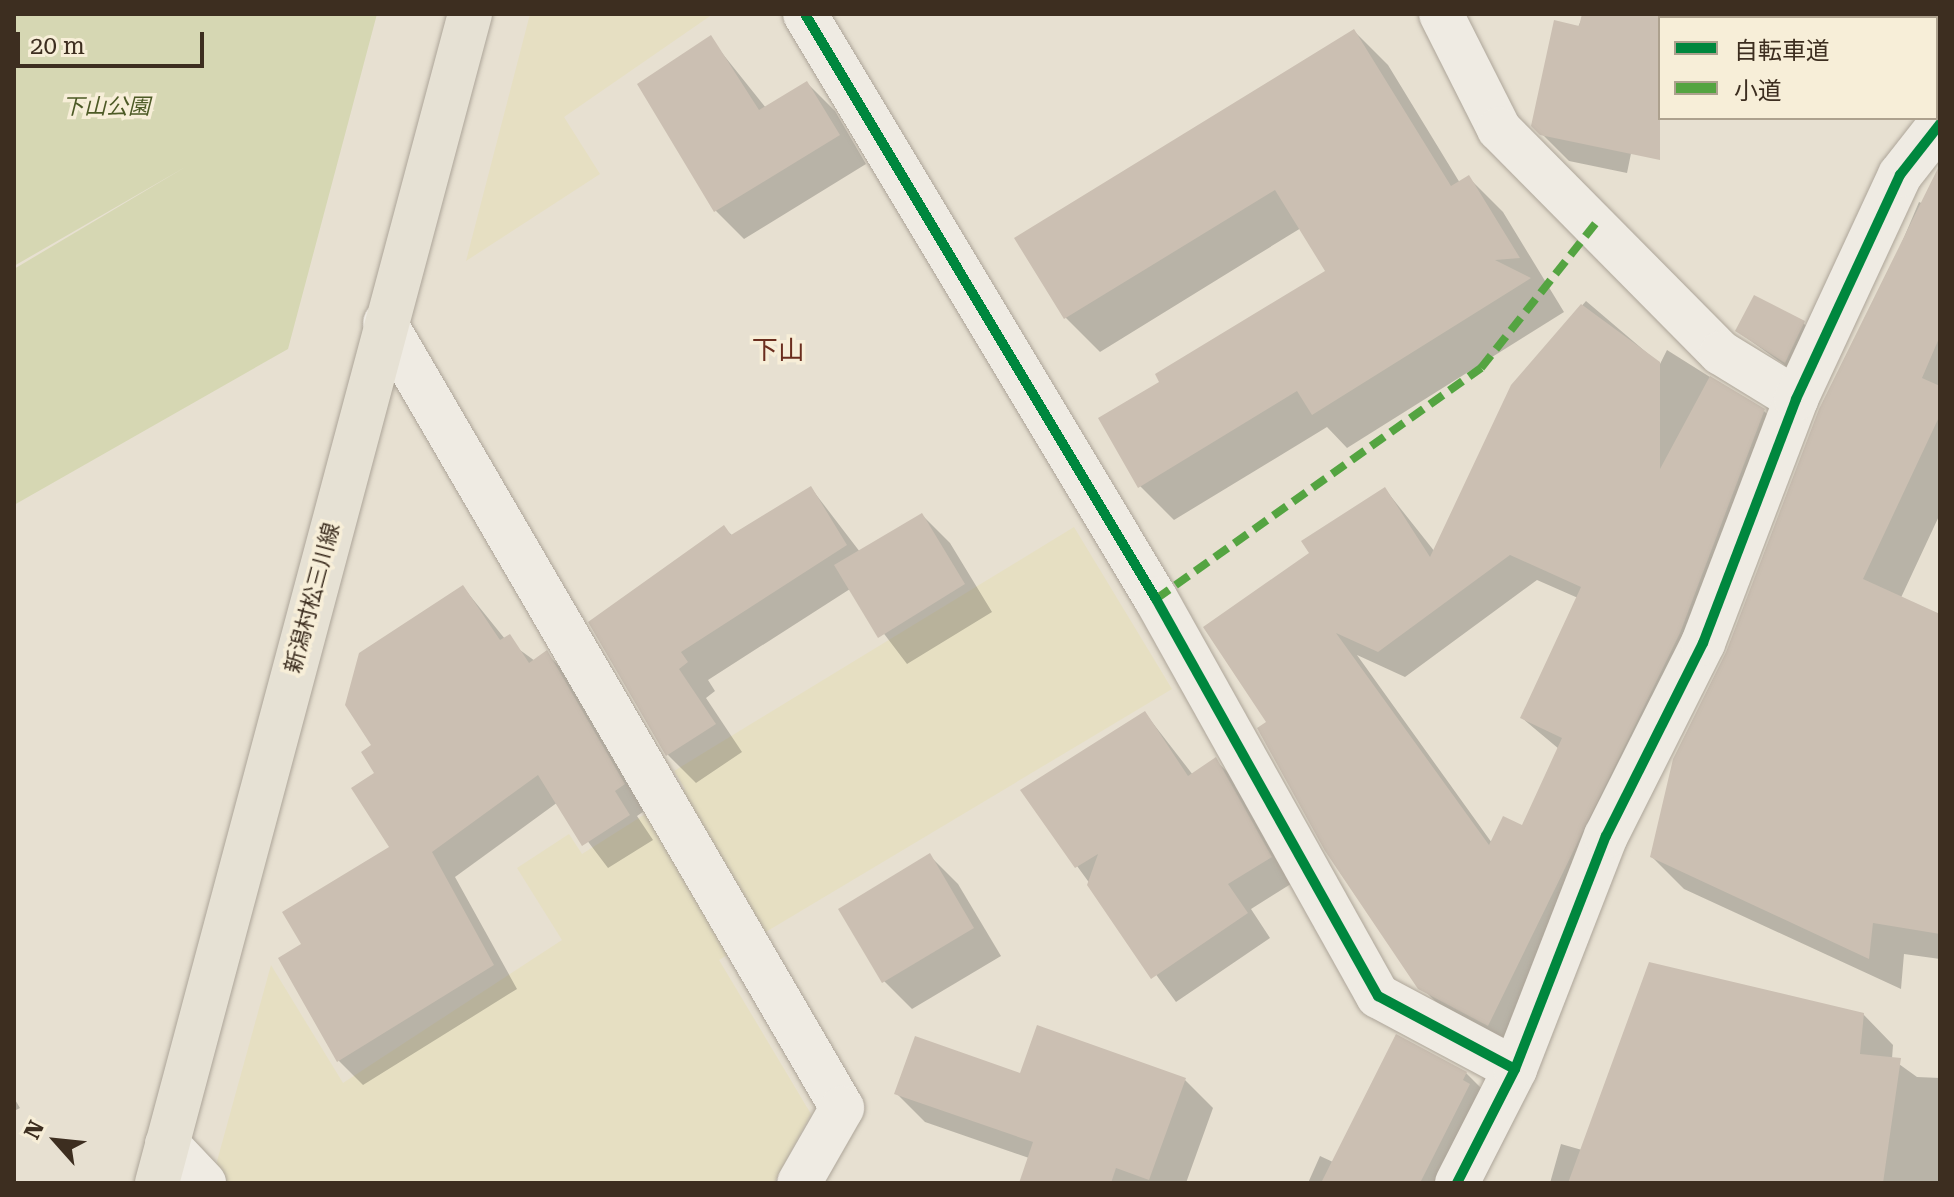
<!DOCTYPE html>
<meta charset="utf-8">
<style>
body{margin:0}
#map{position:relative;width:1954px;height:1197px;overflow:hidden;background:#e7e0d1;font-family:"Roboto Serif","Noto Sans JP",serif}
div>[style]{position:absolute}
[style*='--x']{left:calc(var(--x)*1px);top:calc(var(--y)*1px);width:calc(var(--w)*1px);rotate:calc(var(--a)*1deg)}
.farmland>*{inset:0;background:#e6dfc2}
.green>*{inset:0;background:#d6d7b3}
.shadow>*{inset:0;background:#0003}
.building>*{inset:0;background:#cbbfb2}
.roads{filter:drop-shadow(0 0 2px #ada599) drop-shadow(0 0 2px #ada599)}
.minor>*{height:44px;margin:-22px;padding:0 22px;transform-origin:22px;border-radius:22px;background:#efebe3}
.primary>*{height:44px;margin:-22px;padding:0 22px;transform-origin:22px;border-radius:22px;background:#e6e1d4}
.quiet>*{height:8px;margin-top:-4px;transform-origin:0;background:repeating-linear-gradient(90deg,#54a441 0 16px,transparent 0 24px)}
.cycleway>*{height:10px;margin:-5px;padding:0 5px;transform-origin:5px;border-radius:5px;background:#00873e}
span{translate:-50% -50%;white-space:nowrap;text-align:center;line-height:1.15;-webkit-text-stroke:7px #f7eed8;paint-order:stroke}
.park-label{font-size:22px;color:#4d5a26;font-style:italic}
.street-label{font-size:22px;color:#3d2e20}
.quarter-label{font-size:26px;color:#6b2e1e}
.frame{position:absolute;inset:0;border:16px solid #3d2e20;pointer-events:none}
.legend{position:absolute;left:1658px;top:16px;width:280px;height:104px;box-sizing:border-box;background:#f7eed8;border:2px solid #ada18e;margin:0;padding:10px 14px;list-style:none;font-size:24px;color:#3d2e20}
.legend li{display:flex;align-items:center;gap:16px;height:40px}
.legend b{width:40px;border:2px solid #ada18e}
.north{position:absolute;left:16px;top:1101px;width:80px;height:80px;-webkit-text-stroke:6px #f7eed8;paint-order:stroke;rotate:297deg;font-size:22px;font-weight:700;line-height:32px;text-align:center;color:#3d2e20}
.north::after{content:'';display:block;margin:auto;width:28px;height:36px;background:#3d2e20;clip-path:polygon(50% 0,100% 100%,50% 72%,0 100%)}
.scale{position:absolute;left:16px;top:32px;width:188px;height:36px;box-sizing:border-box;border:4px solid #3d2e20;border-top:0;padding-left:10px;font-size:24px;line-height:28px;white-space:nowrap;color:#3d2e20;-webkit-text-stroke:6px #f7eed8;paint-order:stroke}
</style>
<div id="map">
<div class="farmland">
<div style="clip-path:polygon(530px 14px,713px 14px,564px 117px,600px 174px,466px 261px)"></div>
<div style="clip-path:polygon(1074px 527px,1172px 689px,719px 960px,811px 1114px,774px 1183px,211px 1183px,271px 965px,343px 1083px,562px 940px,517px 868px,569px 834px,582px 854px,685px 789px,674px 771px)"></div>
</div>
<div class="green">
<div style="clip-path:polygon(14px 14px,377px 14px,288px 349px,14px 505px,14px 269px,187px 166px,14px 266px)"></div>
</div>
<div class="shadow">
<div style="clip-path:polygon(1584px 14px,1845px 14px,1660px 18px,1660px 94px,1644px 90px,1627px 173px,1569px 161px,1533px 125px)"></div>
<div style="clip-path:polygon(1354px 31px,1388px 65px,1460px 183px,1469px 178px,1503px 212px,1564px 312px,1347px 448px,1327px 427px,1174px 520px,1140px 486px,1162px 382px,1327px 272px,1301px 228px,1100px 352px,1066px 318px,1017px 239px)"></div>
<div style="clip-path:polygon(710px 38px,766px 108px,807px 83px,835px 111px,866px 164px,744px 239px,716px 211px,640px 84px)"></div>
<div style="clip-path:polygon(1919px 202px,1940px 211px,1940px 514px,1898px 604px,1940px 664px,1940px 959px,1904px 954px,1901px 989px,1684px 889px,1652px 857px,1728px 653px)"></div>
<div style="clip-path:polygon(evenodd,1586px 301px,1660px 364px,1667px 350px,1764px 411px,1790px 437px,1514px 1051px,1447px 1013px,1420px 986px,1268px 723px,1312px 554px,1385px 489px,1435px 552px,1512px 386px,1586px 301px,1537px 580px,1578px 598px,1522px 718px,1559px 749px,1523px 828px,1492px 843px,1357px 655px,1405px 677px,1537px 580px)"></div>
<div style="clip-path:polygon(1803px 323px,1818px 337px,1800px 376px,1737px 331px)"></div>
<div style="clip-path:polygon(811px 488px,860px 552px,922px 515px,950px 543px,992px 612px,907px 664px,850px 589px,708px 680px,715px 691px,706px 698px,742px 752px,696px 783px,668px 755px,591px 623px,724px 528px,733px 536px)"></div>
<div style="clip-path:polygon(463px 587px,505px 639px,535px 661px,546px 653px,570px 677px,647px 809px,637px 816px,653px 840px,608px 868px,558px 802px,455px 877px,517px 989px,363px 1085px,339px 1061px,304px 944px,392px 847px,374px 745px)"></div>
<div style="clip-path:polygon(1145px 713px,1193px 775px,1215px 760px,1240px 784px,1294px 882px,1251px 909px,1270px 938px,1176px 1002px,1077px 866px)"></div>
<div style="clip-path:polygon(930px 856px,958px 884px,1001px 956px,912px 1009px,884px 981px)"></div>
<div style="clip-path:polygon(1863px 1014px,1893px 1045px,1892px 1059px,1917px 1077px,1940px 1078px,1940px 1183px,1550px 1183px,1561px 1144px,1582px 1150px)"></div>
<div style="clip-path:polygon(1466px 1073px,1496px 1103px,1465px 1183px,1308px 1183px,1320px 1156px,1333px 1162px)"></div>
<div style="clip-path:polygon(1021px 1075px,1185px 1080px,1213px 1108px,1186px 1183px,1021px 1183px,1029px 1158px,925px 1122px,897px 1094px)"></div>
<div style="clip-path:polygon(14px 1098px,20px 1108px,14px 1111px)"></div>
</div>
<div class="building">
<div style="clip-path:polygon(1582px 14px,1660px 14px,1660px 160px,1540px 135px,1531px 126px,1554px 20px,1579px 26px)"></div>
<div style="clip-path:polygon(1354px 29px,1451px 186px,1469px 175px,1520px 258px,1495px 260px,1531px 278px,1312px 415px,1297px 391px,1138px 488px,1098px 418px,1159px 382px,1155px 374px,1325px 271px,1275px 190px,1064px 319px,1014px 238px)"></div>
<div style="clip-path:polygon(711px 35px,759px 110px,807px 81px,840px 135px,714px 212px,637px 84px)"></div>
<div style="clip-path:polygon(1940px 164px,1940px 336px,1922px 378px,1940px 386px,1940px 415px,1863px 579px,1940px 614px,1940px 934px,1873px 923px,1869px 959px,1650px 857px,1673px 759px,1726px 652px,1819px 409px)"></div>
<div style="clip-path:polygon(1754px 295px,1805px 321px,1785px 363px,1735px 331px)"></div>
<div style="clip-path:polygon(evenodd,1581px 304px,1660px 362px,1660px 469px,1710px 376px,1765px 409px,1680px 633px,1488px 1026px,1418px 989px,1325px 851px,1257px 728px,1266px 722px,1203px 627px,1309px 553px,1301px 541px,1385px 487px,1430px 557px,1511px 385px,1581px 304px,1510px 555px,1581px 587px,1520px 718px,1562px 738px,1522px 825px,1503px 816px,1489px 845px,1336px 633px,1378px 652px,1510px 555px)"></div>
<div style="clip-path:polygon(811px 486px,847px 545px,681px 652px,688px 662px,679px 669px,716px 724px,666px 756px,588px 622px,724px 525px,731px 535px)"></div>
<div style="clip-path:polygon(922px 513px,965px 584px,878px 638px,834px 565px)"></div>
<div style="clip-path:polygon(463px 585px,500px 640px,510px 634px,529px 663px,547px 650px,625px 784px,615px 791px,630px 815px,582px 846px,538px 775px,432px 852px,494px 965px,337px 1062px,278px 958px,301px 944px,282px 912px,389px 847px,351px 788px,374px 773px,361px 752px,371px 745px,345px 705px,359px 653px)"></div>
<div style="clip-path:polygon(1145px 711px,1188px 776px,1216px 757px,1272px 857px,1228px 884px,1248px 913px,1151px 979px,1087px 885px,1098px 854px,1075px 868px,1020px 790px)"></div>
<div style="clip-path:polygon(930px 853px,974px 928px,882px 983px,838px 909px)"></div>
<div style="clip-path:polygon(1649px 962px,1864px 1013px,1860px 1054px,1901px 1058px,1883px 1183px,1568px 1183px)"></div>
<div style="clip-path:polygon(1037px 1025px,1186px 1078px,1149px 1180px,1116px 1168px,1111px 1183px,1019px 1183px,1033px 1142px,894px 1094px,915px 1036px,1020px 1073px)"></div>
<div style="clip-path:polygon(1396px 1034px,1467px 1072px,1463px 1080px,1470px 1084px,1420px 1183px,1321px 1183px)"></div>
</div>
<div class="roads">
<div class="minor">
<div style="--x:805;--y:14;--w:682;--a:59.04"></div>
<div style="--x:1156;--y:599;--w:455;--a:60.8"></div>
<div style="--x:1378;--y:996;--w:155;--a:28.1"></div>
<div style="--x:1441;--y:14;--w:129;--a:63.2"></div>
<div style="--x:1499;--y:129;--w:315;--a:45.3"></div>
<div style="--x:1721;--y:353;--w:88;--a:31.5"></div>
<div style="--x:385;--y:323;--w:908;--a:59.79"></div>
<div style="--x:842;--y:1108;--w:86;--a:119.8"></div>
<div style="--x:167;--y:1144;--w:54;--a:46.5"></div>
<div style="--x:1457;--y:1183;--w:128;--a:-63"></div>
<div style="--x:1515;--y:1069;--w:250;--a:-68.7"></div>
<div style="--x:1606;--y:836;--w:216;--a:-63.3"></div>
<div style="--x:1703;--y:643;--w:261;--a:-69.1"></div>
<div style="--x:1796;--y:399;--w:247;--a:-65.1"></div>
<div style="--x:1900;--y:175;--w:65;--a:-51.9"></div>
</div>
<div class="primary">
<div style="--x:157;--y:1183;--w:1210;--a:-75.01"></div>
</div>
</div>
<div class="quiet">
<div style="--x:1156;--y:599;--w:399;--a:-35.4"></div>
<div style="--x:1481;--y:368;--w:184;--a:-51.6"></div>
</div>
<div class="cycleway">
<div style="--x:805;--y:14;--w:682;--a:59.04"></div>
<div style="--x:1156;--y:599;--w:455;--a:60.8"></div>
<div style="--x:1378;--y:996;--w:155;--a:28.1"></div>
<div style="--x:1457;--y:1183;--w:128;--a:-63"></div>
<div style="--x:1515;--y:1069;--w:250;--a:-68.7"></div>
<div style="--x:1606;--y:836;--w:216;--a:-63.3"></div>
<div style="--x:1703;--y:643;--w:261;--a:-69.1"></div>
<div style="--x:1796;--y:399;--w:247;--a:-65.1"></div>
<div style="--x:1900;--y:175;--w:65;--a:-51.9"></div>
</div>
<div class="park-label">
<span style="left:106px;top:107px">下山公園</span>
</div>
<div class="street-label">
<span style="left:312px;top:598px;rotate:-75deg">新潟村松三川線</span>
</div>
<div class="quarter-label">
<span style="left:778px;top:351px">下山</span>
</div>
<div class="frame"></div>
<ul class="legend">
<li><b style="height:10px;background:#00873e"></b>自転車道</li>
<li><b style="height:10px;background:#54a441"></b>小道</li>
</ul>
<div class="north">N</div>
<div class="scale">20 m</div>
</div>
